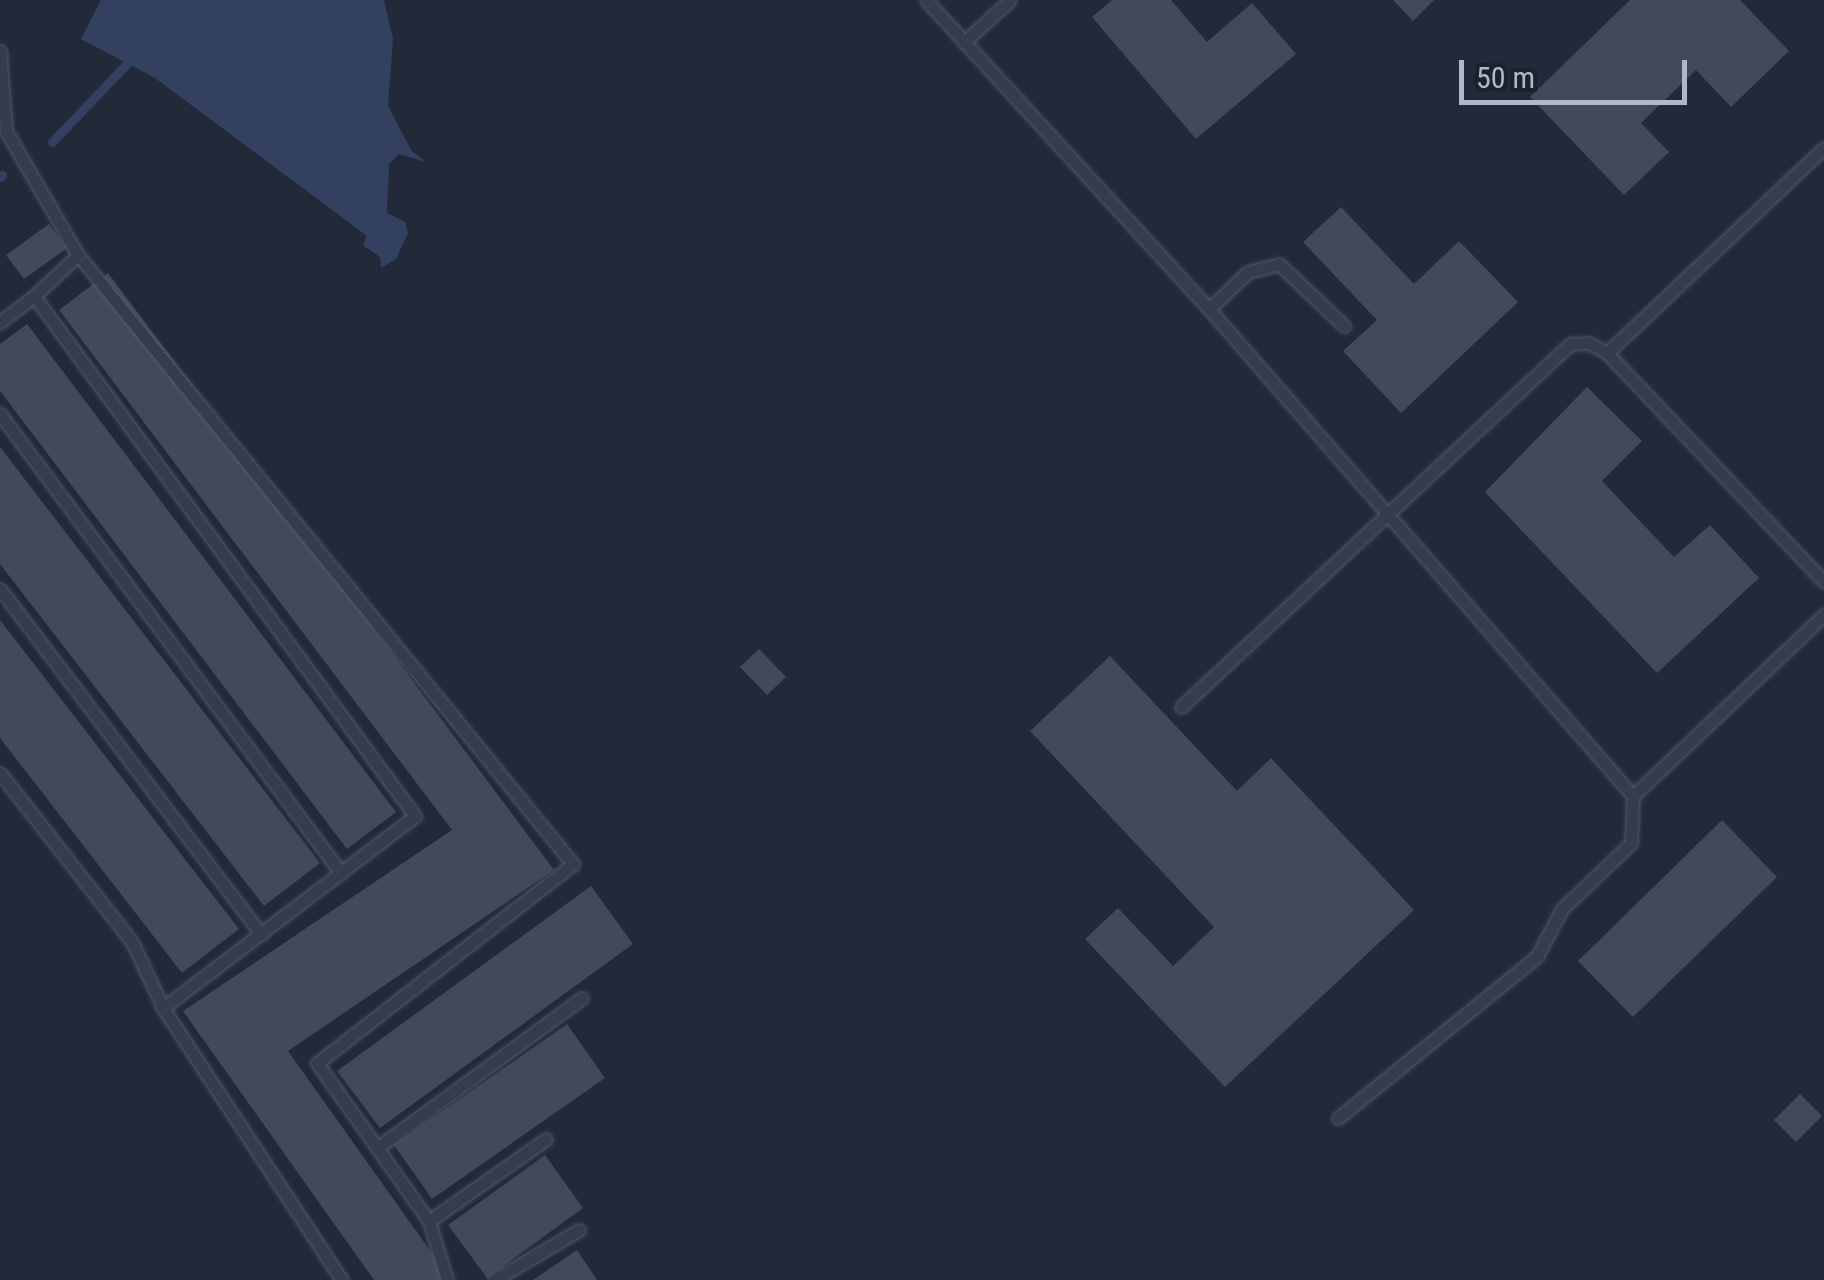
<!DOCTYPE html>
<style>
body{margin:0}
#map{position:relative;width:1824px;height:1280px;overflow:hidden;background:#222a3a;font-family:"Roboto Condensed",sans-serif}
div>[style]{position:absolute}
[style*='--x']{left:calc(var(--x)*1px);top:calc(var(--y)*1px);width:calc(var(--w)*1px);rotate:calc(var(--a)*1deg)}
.water>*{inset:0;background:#344060}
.stream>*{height:9px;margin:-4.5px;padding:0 4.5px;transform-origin:4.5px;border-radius:4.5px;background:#344060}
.building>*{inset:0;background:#41495c}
.roads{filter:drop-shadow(0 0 2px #515766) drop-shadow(0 0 2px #515766)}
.lane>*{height:11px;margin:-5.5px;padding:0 5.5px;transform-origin:5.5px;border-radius:5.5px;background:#363c4b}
span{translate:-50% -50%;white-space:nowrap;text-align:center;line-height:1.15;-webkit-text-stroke:9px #1b212f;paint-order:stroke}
.scale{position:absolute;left:1459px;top:60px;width:228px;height:45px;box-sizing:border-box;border:5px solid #b1b7c7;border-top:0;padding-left:12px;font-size:30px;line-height:35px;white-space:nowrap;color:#b1b7c7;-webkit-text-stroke:8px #1b212f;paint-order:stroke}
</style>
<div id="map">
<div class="water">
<div style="clip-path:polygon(101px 0,384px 0,393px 39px,388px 106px,411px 150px,426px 162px,399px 154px,389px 164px,387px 213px,405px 222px,408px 233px,396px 259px,381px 268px,380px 257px,363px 245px,367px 236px,155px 78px,81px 39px)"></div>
</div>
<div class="stream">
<div style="--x:52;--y:142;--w:117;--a:-46.4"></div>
<div style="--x:0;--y:177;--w:3;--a:-45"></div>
</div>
<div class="building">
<div style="clip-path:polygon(1112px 0,1171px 0,1207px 42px,1252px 3px,1296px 54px,1196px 139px,1092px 17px)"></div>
<div style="clip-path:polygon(1393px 0,1434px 0,1413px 21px)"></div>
<div style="clip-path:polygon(1630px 0,1740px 0,1789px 51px,1731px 107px,1696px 70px,1641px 123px,1669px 152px,1624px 195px,1530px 97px)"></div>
<div style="clip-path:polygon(1341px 207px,1414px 284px,1459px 241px,1518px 302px,1401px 413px,1343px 351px,1377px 320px,1303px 242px)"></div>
<div style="clip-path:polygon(49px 224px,67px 248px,24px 279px,6px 255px)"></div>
<div style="clip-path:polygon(108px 273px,554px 870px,288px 1051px,451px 1280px,374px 1280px,183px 1011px,452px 830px,59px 310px)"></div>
<div style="clip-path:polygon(27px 324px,396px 812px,347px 849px,0 391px,0 344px)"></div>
<div style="clip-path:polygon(1587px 387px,1642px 441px,1602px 481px,1674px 557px,1710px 525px,1759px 578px,1657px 673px,1485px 492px)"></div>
<div style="clip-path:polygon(0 447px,320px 863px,264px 906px,0 564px)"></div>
<div style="clip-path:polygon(0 620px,239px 929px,182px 973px,0 738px)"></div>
<div style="clip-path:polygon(759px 649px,786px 677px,767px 695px,740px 667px)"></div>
<div style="clip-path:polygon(1110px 656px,1237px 791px,1271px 758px,1414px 910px,1225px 1087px,1085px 939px,1118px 908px,1173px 966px,1214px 927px,1030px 731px)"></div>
<div style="clip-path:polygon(1722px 820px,1777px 877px,1633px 1017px,1578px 961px)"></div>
<div style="clip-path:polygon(591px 886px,633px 944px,380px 1128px,337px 1071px)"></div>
<div style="clip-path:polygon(567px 1024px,605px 1078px,432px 1199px,394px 1145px)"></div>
<div style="clip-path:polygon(1800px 1094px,1822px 1116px,1796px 1142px,1774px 1120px)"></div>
<div style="clip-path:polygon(545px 1155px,583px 1208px,487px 1278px,448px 1225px)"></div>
<div style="clip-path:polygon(577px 1250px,597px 1280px,533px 1280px)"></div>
</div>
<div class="roads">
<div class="lane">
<div style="--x:926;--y:0;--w:419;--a:47.5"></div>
<div style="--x:1209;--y:309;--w:646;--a:48.96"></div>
<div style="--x:964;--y:42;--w:62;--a:-42.4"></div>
<div style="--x:0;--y:51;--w:80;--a:85.7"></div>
<div style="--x:6;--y:131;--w:143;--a:59.9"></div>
<div style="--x:78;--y:255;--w:785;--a:50.9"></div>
<div style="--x:573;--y:864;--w:324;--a:142.1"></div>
<div style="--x:317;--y:1063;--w:194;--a:54.7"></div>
<div style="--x:429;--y:1221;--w:62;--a:73"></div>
<div style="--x:78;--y:255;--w:60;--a:137"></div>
<div style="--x:34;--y:296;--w:645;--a:53.77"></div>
<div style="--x:415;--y:816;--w:317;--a:142.7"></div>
<div style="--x:1209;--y:309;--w:54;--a:-43.5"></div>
<div style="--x:1248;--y:272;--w:32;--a:-14"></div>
<div style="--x:1279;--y:264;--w:90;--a:43.6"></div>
<div style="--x:0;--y:322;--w:43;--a:-37.4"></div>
<div style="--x:1607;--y:353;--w:299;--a:-43.4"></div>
<div style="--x:0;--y:414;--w:572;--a:53.39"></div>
<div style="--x:0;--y:589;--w:433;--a:52.9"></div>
<div style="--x:1181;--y:707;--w:532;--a:-43.02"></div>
<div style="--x:1570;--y:344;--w:19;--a:-3"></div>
<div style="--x:1589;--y:343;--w:21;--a:29"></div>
<div style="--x:1607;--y:353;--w:315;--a:46.5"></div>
<div style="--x:0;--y:773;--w:214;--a:52"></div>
<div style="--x:132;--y:942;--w:73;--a:64.8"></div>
<div style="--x:163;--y:1008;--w:326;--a:56.7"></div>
<div style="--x:1338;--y:1118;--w:257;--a:-39.1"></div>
<div style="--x:1537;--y:956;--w:53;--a:-62"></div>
<div style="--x:1562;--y:909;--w:95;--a:-43.7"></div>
<div style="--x:1631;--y:843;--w:47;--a:-87.6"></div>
<div style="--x:1633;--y:796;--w:263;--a:-43.5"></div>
<div style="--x:377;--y:1148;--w:254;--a:-36.2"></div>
<div style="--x:429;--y:1221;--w:143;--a:-35"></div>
<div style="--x:494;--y:1280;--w:99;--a:-30.5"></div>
</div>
</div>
<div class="scale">50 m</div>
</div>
